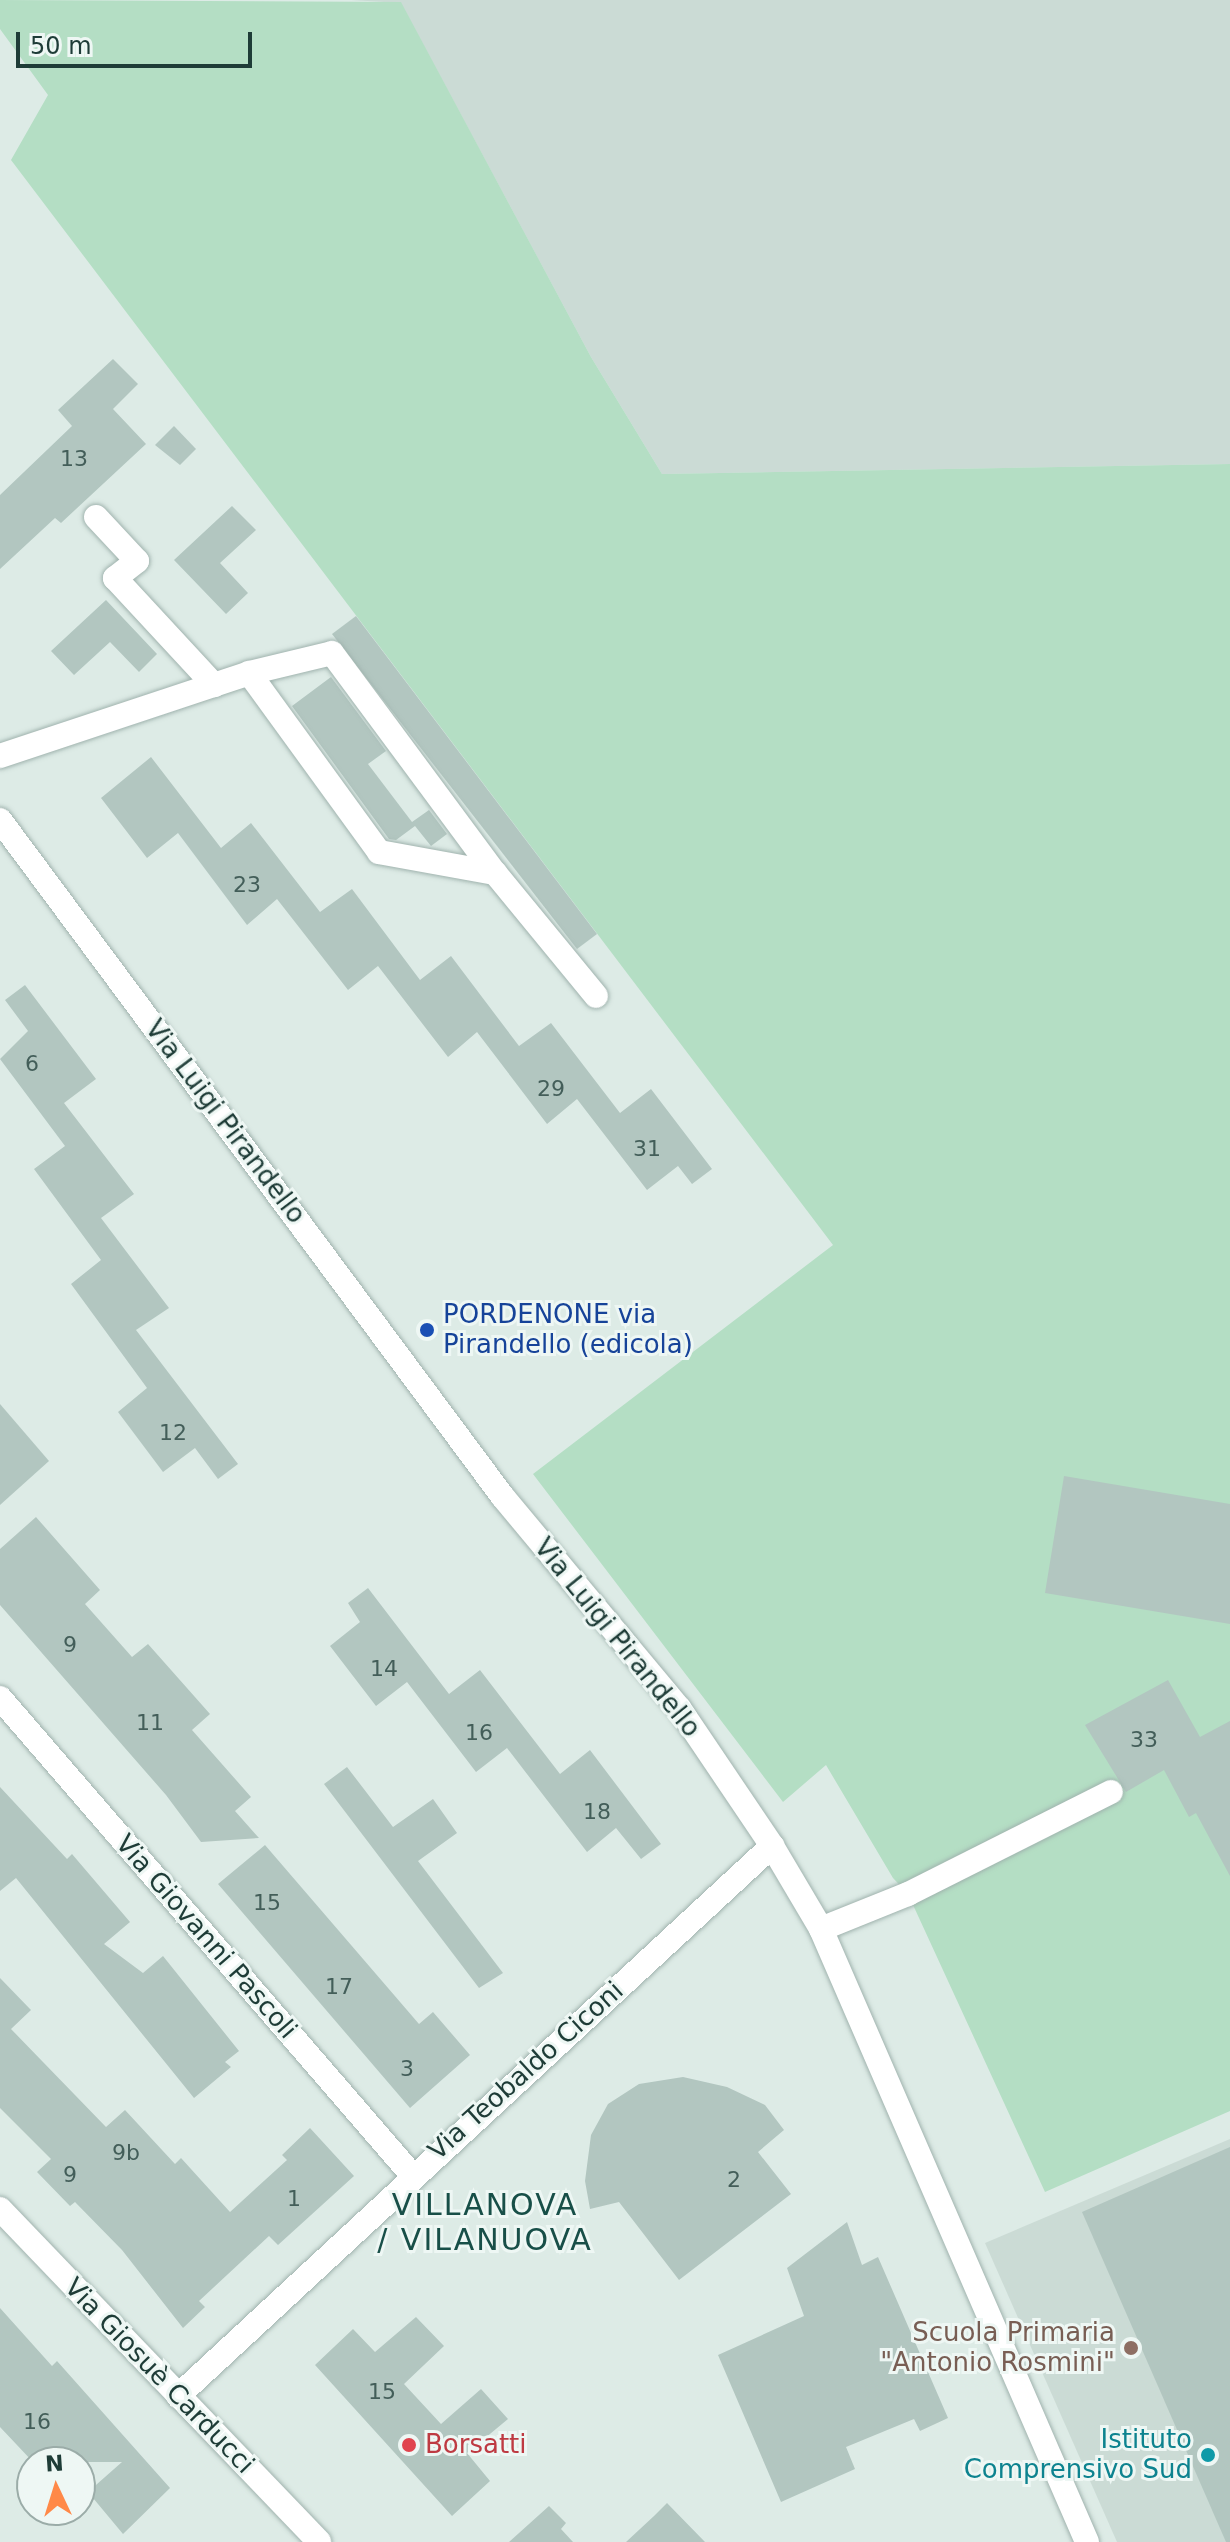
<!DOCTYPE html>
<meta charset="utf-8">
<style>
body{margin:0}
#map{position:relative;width:1230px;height:2542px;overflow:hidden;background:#ddebe6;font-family:"DejaVu Sans",sans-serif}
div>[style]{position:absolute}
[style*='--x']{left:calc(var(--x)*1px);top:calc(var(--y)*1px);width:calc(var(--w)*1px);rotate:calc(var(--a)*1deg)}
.built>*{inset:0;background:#cbdbd5}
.green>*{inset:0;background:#b4dec4}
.building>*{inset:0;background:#b2c6c0}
.roads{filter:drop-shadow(0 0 2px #a0b3ae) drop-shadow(0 0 2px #a0b3ae)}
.minor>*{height:24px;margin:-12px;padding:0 12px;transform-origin:12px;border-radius:12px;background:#fff}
.dots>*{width:22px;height:22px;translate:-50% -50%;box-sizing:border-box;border:4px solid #eef7f4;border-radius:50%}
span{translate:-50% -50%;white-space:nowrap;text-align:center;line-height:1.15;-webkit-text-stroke:6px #eef7f4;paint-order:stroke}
.number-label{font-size:22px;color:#435e59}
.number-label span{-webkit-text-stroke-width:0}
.street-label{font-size:26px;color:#1e3c37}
.transit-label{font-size:26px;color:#164399}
.left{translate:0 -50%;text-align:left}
.education-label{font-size:26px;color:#785e54}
.right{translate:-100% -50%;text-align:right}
.culture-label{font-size:26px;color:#0d838f}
.health-label{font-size:26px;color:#be3a42}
.quarter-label{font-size:30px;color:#184f48;letter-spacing:2px}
.north{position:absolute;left:16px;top:2446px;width:80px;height:80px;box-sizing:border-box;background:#eef7f4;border:2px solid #9baca8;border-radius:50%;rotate:356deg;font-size:22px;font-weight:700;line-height:32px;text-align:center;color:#1e3c37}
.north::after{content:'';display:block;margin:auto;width:28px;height:36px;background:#ff8948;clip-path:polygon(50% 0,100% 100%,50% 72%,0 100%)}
.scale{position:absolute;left:16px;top:32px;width:236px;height:36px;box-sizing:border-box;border:4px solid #1e3c37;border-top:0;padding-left:10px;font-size:24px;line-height:28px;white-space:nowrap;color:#1e3c37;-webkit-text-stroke:6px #eef7f4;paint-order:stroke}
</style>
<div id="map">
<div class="built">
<div style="clip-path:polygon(351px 0,1230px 0,1230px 464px,662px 474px,591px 357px,401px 3px)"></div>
<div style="clip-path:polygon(1230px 2139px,1230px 2542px,1117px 2542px,985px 2243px)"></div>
</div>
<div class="green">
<div style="clip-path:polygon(0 0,401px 2px,591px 357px,662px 474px,1230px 464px,1230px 2111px,1045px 2192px,908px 1894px,893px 1878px,826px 1765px,783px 1802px,533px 1474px,833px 1245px,11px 160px,48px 95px,0 29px)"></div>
</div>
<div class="building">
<div style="clip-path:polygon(113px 359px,138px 384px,113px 409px,146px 444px,61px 523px,55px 518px,0 569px,0 495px,72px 426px,58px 410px)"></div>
<div style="clip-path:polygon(174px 426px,196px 449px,180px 465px,155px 445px)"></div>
<div style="clip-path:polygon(232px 506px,256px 530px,220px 563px,248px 593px,226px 614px,174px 560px)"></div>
<div style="clip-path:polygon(106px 600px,157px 654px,139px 672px,110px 642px,74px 675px,51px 651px)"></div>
<div style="clip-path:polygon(356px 616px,597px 934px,577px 949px,332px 634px)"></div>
<div style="clip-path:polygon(331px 677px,386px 751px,368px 764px,412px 822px,429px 810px,447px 834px,431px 846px,415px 826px,396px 840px,389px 839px,292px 706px)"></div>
<div style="clip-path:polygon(151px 757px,221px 848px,251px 823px,320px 912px,352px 889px,420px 980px,451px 956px,519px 1046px,551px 1023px,620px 1113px,651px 1089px,712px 1169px,692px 1184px,678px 1166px,647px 1190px,577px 1099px,547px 1124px,477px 1032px,448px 1057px,378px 966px,348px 990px,277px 899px,247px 925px,178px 833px,147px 858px,101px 798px)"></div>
<div style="clip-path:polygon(25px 985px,96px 1079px,64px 1103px,134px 1194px,101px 1218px,169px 1308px,136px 1330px,238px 1464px,218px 1479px,195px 1448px,163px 1472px,118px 1412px,147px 1388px,71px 1284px,101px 1260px,34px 1169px,65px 1146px,0 1059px,28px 1031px,5px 1000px)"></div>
<div style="clip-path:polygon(0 1404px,49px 1461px,0 1505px)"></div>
<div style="clip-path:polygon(1064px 1476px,1230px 1504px,1230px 1624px,1045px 1593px)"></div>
<div style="clip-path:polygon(36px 1517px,100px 1590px,85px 1604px,132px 1657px,148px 1644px,210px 1714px,192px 1730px,251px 1797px,235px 1811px,259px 1838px,201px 1842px,166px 1795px,0 1605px,0 1549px)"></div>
<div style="clip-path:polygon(368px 1588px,449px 1694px,480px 1670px,560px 1774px,590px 1750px,661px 1844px,641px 1859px,616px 1828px,587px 1852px,507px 1748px,476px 1772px,407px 1682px,376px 1706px,330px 1646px,360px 1622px,348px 1603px)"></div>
<div style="clip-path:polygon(1168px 1680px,1200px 1737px,1230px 1721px,1230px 1876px,1196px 1813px,1189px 1817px,1164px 1770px,1126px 1792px,1085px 1725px)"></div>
<div style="clip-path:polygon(347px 1767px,393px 1827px,433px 1799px,457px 1833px,418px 1861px,503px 1973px,479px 1988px,324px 1784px)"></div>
<div style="clip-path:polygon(0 1787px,67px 1859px,72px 1854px,130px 1922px,104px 1944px,143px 1973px,163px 1956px,239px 2051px,225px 2062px,231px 2067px,194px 2098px,16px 1878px,0 1891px)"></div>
<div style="clip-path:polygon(265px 1845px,419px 2024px,433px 2012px,470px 2055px,410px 2108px,218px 1884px)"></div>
<div style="clip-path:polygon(0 1978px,31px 2010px,11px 2029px,106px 2127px,125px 2110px,175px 2164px,181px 2158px,230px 2212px,287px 2160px,282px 2155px,310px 2128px,354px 2176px,278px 2245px,269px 2236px,199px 2301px,205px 2307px,183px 2328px,122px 2250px,75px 2202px,70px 2206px,37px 2172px,51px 2159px,0 2108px)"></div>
<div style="clip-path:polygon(683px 2077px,727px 2087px,765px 2105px,784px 2130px,758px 2152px,791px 2194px,679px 2280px,619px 2202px,590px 2209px,585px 2181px,591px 2135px,608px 2104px,639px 2084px)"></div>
<div style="clip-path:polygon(1230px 2147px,1230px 2542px,1226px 2542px,1082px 2212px)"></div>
<div style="clip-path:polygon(847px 2222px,862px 2265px,878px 2257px,948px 2418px,920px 2431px,914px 2419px,846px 2447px,855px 2469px,781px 2502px,718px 2355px,804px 2316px,787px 2268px)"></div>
<div style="clip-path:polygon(0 2308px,52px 2366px,57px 2361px,170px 2488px,123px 2534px,88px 2492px,122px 2462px,33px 2462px,0 2427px)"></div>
<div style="clip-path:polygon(416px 2317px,444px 2346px,404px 2384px,441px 2424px,481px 2389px,508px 2419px,467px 2453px,490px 2481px,452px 2516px,315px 2365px,353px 2329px,375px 2352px)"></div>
<div style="clip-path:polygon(667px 2503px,705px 2542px,626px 2542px,654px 2516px)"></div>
<div style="clip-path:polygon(549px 2506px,566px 2523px,561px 2529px,573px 2542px,509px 2542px)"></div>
</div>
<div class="roads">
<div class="minor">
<div style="--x:96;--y:517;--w:60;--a:47"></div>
<div style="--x:137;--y:561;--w:28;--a:142"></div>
<div style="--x:115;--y:578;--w:146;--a:47.2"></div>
<div style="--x:249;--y:673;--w:85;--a:-13.5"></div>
<div style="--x:332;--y:653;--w:274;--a:53.5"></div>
<div style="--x:0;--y:756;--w:262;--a:-18.4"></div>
<div style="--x:249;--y:673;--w:221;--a:54"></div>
<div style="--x:379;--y:852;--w:118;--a:10.3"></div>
<div style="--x:495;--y:873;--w:159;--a:50.6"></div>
<div style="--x:0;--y:820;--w:843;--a:53.39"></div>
<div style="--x:503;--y:1497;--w:275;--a:50.2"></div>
<div style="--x:679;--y:1708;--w:166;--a:56"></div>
<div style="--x:772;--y:1846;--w:96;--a:59.4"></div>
<div style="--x:821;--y:1929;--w:668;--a:66.54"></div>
<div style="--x:0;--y:1698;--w:630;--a:49.18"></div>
<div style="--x:821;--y:1929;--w:94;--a:-21.9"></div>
<div style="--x:908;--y:1894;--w:227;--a:-26.7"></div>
<div style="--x:0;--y:2209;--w:461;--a:46.2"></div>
<div style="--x:178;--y:2396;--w:810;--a:-42.8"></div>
</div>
</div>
<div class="dots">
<div style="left:427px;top:1330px;background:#1a4fb4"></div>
<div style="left:1131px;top:2348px;background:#8d6e63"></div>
<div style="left:409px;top:2445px;background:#e0444e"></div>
<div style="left:1208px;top:2455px;background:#0f9aa8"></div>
</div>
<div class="number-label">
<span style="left:74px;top:459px">13</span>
<span style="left:247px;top:885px">23</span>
<span style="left:32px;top:1064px">6</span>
<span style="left:551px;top:1089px">29</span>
<span style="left:647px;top:1149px">31</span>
<span style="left:173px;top:1433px">12</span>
<span style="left:70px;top:1645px">9</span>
<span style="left:384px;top:1669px">14</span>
<span style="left:150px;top:1723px">11</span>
<span style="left:479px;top:1733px">16</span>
<span style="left:1144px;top:1740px">33</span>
<span style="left:597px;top:1812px">18</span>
<span style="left:267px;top:1903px">15</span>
<span style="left:339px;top:1987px">17</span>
<span style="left:407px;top:2069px">3</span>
<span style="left:126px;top:2153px">9b</span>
<span style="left:70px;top:2175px">9</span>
<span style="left:734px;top:2180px">2</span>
<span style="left:294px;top:2199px">1</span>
<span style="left:382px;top:2392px">15</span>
<span style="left:37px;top:2422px">16</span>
</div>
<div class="street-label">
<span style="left:225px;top:1122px;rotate:53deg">Via Luigi Pirandello</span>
<span style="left:617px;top:1638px;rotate:51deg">Via Luigi Pirandello</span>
<span style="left:206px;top:1937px;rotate:49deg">Via Giovanni Pascoli</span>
<span style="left:526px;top:2071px;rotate:-42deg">Via Teobaldo Ciconi</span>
<span style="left:159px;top:2376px;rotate:46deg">Via Giosuè Carducci</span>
</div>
<div class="transit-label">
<span class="left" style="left:443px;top:1330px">PORDENONE via<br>Pirandello (edicola)</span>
</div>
<div class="education-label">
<span class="right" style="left:1115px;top:2348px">Scuola Primaria<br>"Antonio Rosmini"</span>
</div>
<div class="culture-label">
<span class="right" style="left:1192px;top:2455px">Istituto<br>Comprensivo Sud</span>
</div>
<div class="health-label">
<span class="left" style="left:425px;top:2445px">Borsatti</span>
</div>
<div class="quarter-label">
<span style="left:485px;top:2222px">VILLANOVA<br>/ VILANUOVA</span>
</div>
<div class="north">N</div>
<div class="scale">50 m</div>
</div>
